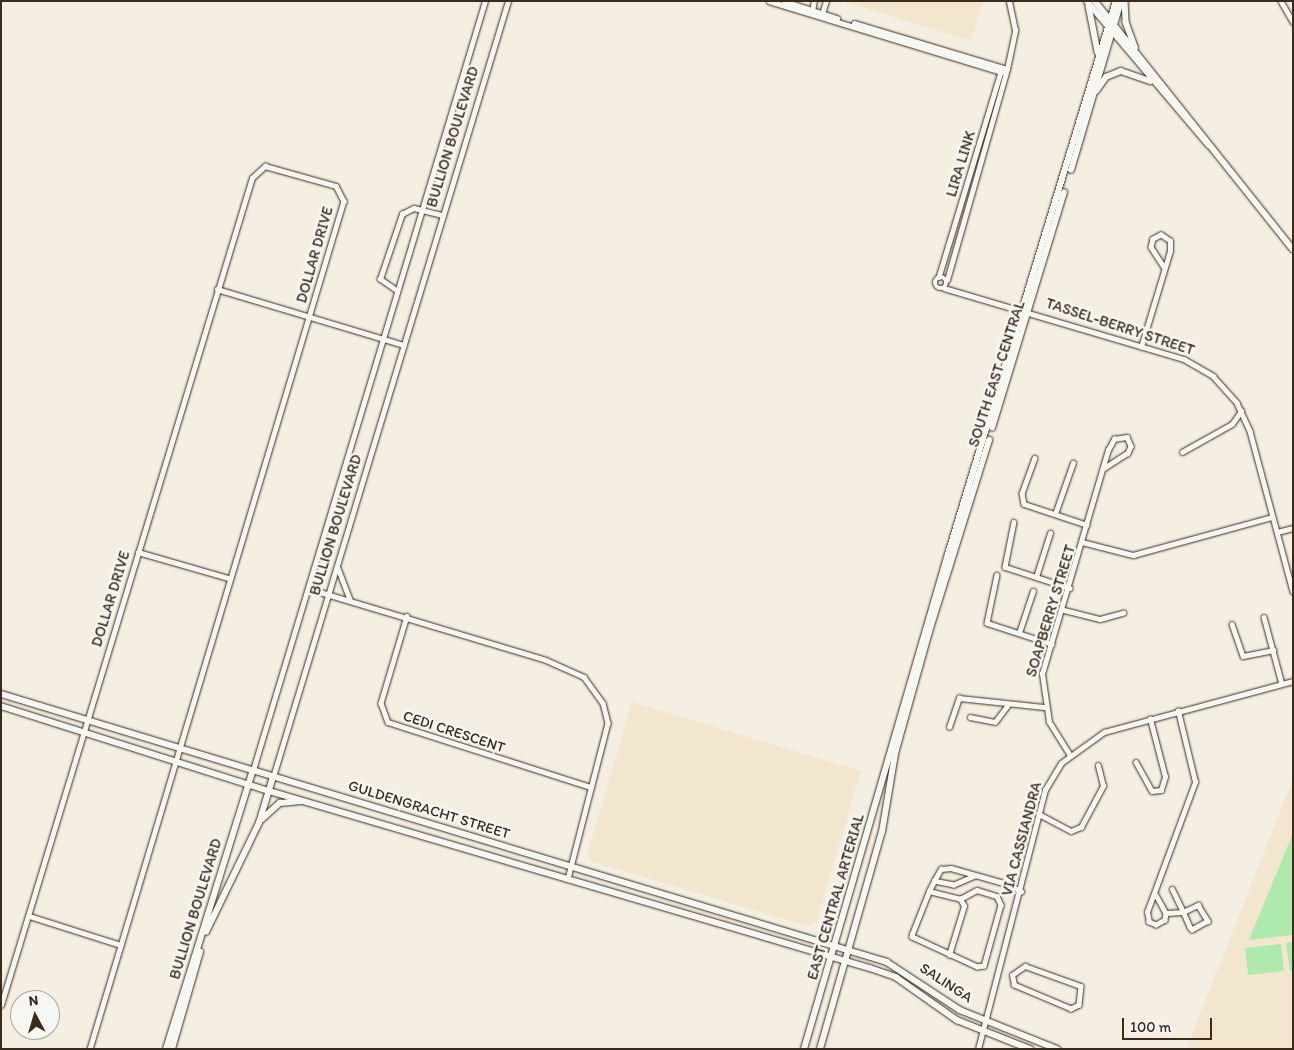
<!DOCTYPE html>
<style>
body{margin:0}
#map{position:relative;width:1294px;height:1050px;overflow:hidden;background:#f4efe2;font-family:Itim,sans-serif}
div>[style]{position:absolute}
[style*='--x']{left:calc(var(--x)*1px);top:calc(var(--y)*1px);width:calc(var(--w)*1px);rotate:calc(var(--a)*1deg)}
.built>*{inset:0;background:#f2e6ce}
.green>*{inset:0;background:#aee9ae}
.roads{filter:drop-shadow(0 0 1px #3b2a1e) drop-shadow(0 0 1px #3b2a1e)}
.minor>*{height:4.5px;margin:-2.25px;padding:0 2.25px;transform-origin:2.25px;border-radius:2.25px;background:#f6f6f2}
.minor>.ring{margin:-2.25px;padding:0;box-sizing:content-box;background:none;border:4.5px solid #f6f6f2;border-radius:50%}
.tertiary>*{height:5.5px;margin:-2.75px;padding:0 2.75px;transform-origin:2.75px;border-radius:2.75px;background:#f6f6f2}
span{translate:-50% -50%;white-space:nowrap;text-align:center;line-height:1.15;-webkit-text-stroke:5px #f6f6f2;paint-order:stroke}
.street-label{font-size:15px;color:#3b2a1e}
.frame{position:absolute;inset:0;border:2px solid #3b2a1e;pointer-events:none}
.north{position:absolute;left:10px;top:990px;width:50px;height:50px;box-sizing:border-box;background:#f6f6f2;border:1px solid #aba49d;border-radius:50%;rotate:354deg;font-size:14px;font-weight:700;line-height:20px;text-align:center;color:#3b2a1e}
.north::after{content:'';display:block;margin:auto;width:18px;height:22px;background:#3b2a1e;clip-path:polygon(50% 0,100% 100%,50% 72%,0 100%)}
.scale{position:absolute;left:1122px;top:1018px;width:90px;height:22px;box-sizing:border-box;border:2px solid #3b2a1e;border-top:0;padding-left:6px;font-size:15px;line-height:18px;white-space:nowrap;color:#3b2a1e;-webkit-text-stroke:4px #f6f6f2;paint-order:stroke}
</style>
<div id="map">
<div class="built">
<div style="clip-path:polygon(842px 1px,983px 1px,971px 41px)"></div>
<div style="clip-path:polygon(632px 702px,861px 771px,816px 923px,808px 926px,590px 861px,587px 854px)"></div>
<div style="clip-path:polygon(1293px 779px,1293px 1049px,1186px 1049px)"></div>
</div>
<div class="green">
<div style="clip-path:polygon(1293px 833px,1293px 935px,1249px 940px)"></div>
<div style="clip-path:polygon(1293px 942px,1293px 970px,1290px 971px,1286px 943px)"></div>
<div style="clip-path:polygon(1281px 944px,1284px 971px,1248px 975px,1245px 948px)"></div>
</div>
<div class="roads">
<div class="minor">
<div style="--x:769;--y:1;--w:243;--a:17"></div>
<div style="--x:1001;--y:72;--w:214;--a:106.8"></div>
<div style="--x:784;--y:1;--w:56;--a:17.8"></div>
<div style="--x:1281;--y:1;--w:24;--a:60"></div>
<div style="--x:812;--y:11;--w:10;--a:-79"></div>
<div style="--x:822;--y:14;--w:14;--a:-73"></div>
<div style="--x:854;--y:23;--w:160;--a:16.7"></div>
<div style="--x:1007;--y:69;--w:4;--a:104"></div>
<div style="--x:1007;--y:69;--w:40;--a:-78"></div>
<div style="--x:1015;--y:30;--w:30;--a:-102"></div>
<div class="ring" style="left:935px;top:277px;width:7.5px;height:7.5px"></div>
<div style="--x:947;--y:280;--w:215;--a:-74.1"></div>
<div style="--x:944;--y:288;--w:250;--a:16.5"></div>
<div style="--x:1184;--y:359;--w:34;--a:30"></div>
<div style="--x:1213;--y:376;--w:36;--a:48"></div>
<div style="--x:1237;--y:403;--w:31;--a:65"></div>
<div style="--x:1250;--y:431;--w:166;--a:75"></div>
<div style="--x:217;--y:289;--w:195;--a:16.7"></div>
<div style="--x:397;--y:291;--w:21;--a:-145"></div>
<div style="--x:380;--y:279;--w:69;--a:-71.3"></div>
<div style="--x:402;--y:214;--w:13;--a:-27"></div>
<div style="--x:414;--y:208;--w:30;--a:14"></div>
<div style="--x:1141;--y:347;--w:100;--a:-73.2"></div>
<div style="--x:1170;--y:251;--w:10;--a:-90"></div>
<div style="--x:1170;--y:241;--w:11;--a:-146"></div>
<div style="--x:1161;--y:235;--w:9;--a:153"></div>
<div style="--x:1153;--y:239;--w:8;--a:104"></div>
<div style="--x:1151;--y:247;--w:24;--a:57"></div>
<div style="--x:1182;--y:452;--w:57;--a:-29.2"></div>
<div style="--x:1232;--y:424;--w:16;--a:-55"></div>
<div style="--x:1035;--y:458;--w:37;--a:110"></div>
<div style="--x:1022;--y:493;--w:11;--a:80"></div>
<div style="--x:1024;--y:504;--w:66;--a:18.4"></div>
<div style="--x:1055;--y:514;--w:54;--a:-70.6"></div>
<div style="--x:1014;--y:522;--w:46;--a:101.3"></div>
<div style="--x:1005;--y:567;--w:68;--a:17.9"></div>
<div style="--x:1277;--y:532;--w:16;--a:-14"></div>
<div style="--x:1082;--y:542;--w:53;--a:14.3"></div>
<div style="--x:1133;--y:555;--w:144;--a:-15.3"></div>
<div style="--x:138;--y:552;--w:94;--a:16.1"></div>
<div style="--x:338;--y:568;--w:34;--a:69"></div>
<div style="--x:997;--y:575;--w:49;--a:101.8"></div>
<div style="--x:987;--y:623;--w:68;--a:17.9"></div>
<div style="--x:1036;--y:577;--w:46;--a:-72.3"></div>
<div style="--x:310;--y:589;--w:246;--a:16.7"></div>
<div style="--x:546;--y:660;--w:42;--a:24.1"></div>
<div style="--x:584;--y:677;--w:32;--a:54"></div>
<div style="--x:603;--y:703;--w:21;--a:76"></div>
<div style="--x:608;--y:723;--w:161;--a:104.4"></div>
<div style="--x:1064;--y:610;--w:37;--a:14"></div>
<div style="--x:1100;--y:619;--w:24;--a:-15"></div>
<div style="--x:407;--y:616;--w:91;--a:106.6"></div>
<div style="--x:381;--y:703;--w:20;--a:70"></div>
<div style="--x:388;--y:722;--w:213;--a:17.8"></div>
<div style="--x:1264;--y:617;--w:69;--a:75"></div>
<div style="--x:1232;--y:624;--w:34;--a:71"></div>
<div style="--x:1243;--y:656;--w:31;--a:-11"></div>
<div style="--x:1019;--y:633;--w:44;--a:-71.6"></div>
<div style="--x:970;--y:717;--w:25;--a:11"></div>
<div style="--x:995;--y:722;--w:21;--a:-53"></div>
<div style="--x:949;--y:727;--w:31;--a:-71"></div>
<div style="--x:959;--y:698;--w:85;--a:6"></div>
<div style="--x:1069;--y:754;--w:38;--a:-122"></div>
<div style="--x:1049;--y:722;--w:49;--a:-98.3"></div>
<div style="--x:1042;--y:674;--w:234;--a:-73.6"></div>
<div style="--x:1108;--y:450;--w:13;--a:-61"></div>
<div style="--x:1114;--y:439;--w:13;--a:-9"></div>
<div style="--x:1127;--y:437;--w:10;--a:66"></div>
<div style="--x:1131;--y:446;--w:8;--a:113"></div>
<div style="--x:1128;--y:453;--w:30;--a:147"></div>
<div style="--x:1136;--y:762;--w:33;--a:61"></div>
<div style="--x:1152;--y:791;--w:9;--a:-6"></div>
<div style="--x:1161;--y:790;--w:14;--a:-73"></div>
<div style="--x:1165;--y:777;--w:60;--a:-104.5"></div>
<div style="--x:253;--y:770;--w:803;--a:-73.21"></div>
<div style="--x:273;--y:777;--w:811;--a:-73.15"></div>
<div style="--x:1039;--y:814;--w:36;--a:28"></div>
<div style="--x:1071;--y:831;--w:11;--a:-22"></div>
<div style="--x:1081;--y:827;--w:47;--a:-61.8"></div>
<div style="--x:1103;--y:786;--w:21;--a:-104"></div>
<div style="--x:975;--y:876;--w:23;--a:157"></div>
<div style="--x:954;--y:885;--w:20;--a:-169"></div>
<div style="--x:934;--y:881;--w:14;--a:-60"></div>
<div style="--x:941;--y:869;--w:10;--a:-6"></div>
<div style="--x:951;--y:868;--w:58;--a:15.9"></div>
<div style="--x:1007;--y:884;--w:16;--a:27"></div>
<div style="--x:929;--y:891;--w:32;--a:14"></div>
<div style="--x:960;--y:899;--w:19;--a:-28"></div>
<div style="--x:977;--y:890;--w:21;--a:17"></div>
<div style="--x:997;--y:896;--w:10;--a:66"></div>
<div style="--x:1001;--y:905;--w:63;--a:105.6"></div>
<div style="--x:984;--y:966;--w:7;--a:172"></div>
<div style="--x:977;--y:967;--w:72;--a:-155.2"></div>
<div style="--x:912;--y:937;--w:3;--a:-90"></div>
<div style="--x:912;--y:934;--w:46;--a:-68.4"></div>
<div style="--x:929;--y:891;--w:11;--a:-63"></div>
<div style="--x:1156;--y:895;--w:21;--a:61"></div>
<div style="--x:1166;--y:913;--w:7;--a:98"></div>
<div style="--x:1165;--y:920;--w:10;--a:151"></div>
<div style="--x:1156;--y:925;--w:8;--a:-157"></div>
<div style="--x:1149;--y:922;--w:10;--a:-101"></div>
<div style="--x:1147;--y:912;--w:139;--a:-69.7"></div>
<div style="--x:1195;--y:782;--w:73;--a:-103.5"></div>
<div style="--x:1166;--y:913;--w:17;--a:-3"></div>
<div style="--x:1183;--y:912;--w:17;--a:-25"></div>
<div style="--x:1198;--y:905;--w:19;--a:58"></div>
<div style="--x:1208;--y:921;--w:18;--a:151"></div>
<div style="--x:1192;--y:930;--w:3;--a:-135"></div>
<div style="--x:1190;--y:928;--w:17;--a:-114"></div>
<div style="--x:1183;--y:912;--w:25;--a:-116"></div>
<div style="--x:29;--y:916;--w:96;--a:17.5"></div>
<div style="--x:949;--y:955;--w:51;--a:-73"></div>
<div style="--x:964;--y:906;--w:8;--a:-120"></div>
<div style="--x:1025;--y:966;--w:59;--a:19.7"></div>
<div style="--x:1081;--y:986;--w:19;--a:96"></div>
<div style="--x:1079;--y:1005;--w:9;--a:153"></div>
<div style="--x:1071;--y:1009;--w:62;--a:-157.2"></div>
<div style="--x:1014;--y:985;--w:10;--a:-101"></div>
<div style="--x:1012;--y:975;--w:16;--a:-35"></div>
<div style="--x:1;--y:1005;--w:864;--a:-73.12"></div>
<div style="--x:252;--y:178;--w:18;--a:-43"></div>
<div style="--x:265;--y:166;--w:74;--a:15.7"></div>
<div style="--x:336;--y:186;--w:17;--a:62"></div>
<div style="--x:344;--y:201;--w:885;--a:106.67"></div>
<div style="--x:978;--y:1049;--w:268;--a:-75.5"></div>
<div style="--x:1045;--y:790;--w:31;--a:-59"></div>
<div style="--x:1061;--y:763;--w:53;--a:-35.8"></div>
<div style="--x:1104;--y:732;--w:196;--a:-15.1"></div>
</div>
<div class="tertiary">
<div style="--x:1087;--y:1;--w:189;--a:49.7"></div>
<div style="--x:1095;--y:1;--w:317;--a:51.4"></div>
<div style="--x:1125;--y:1;--w:21;--a:87"></div>
<div style="--x:1126;--y:22;--w:27;--a:70"></div>
<div style="--x:1089;--y:6;--w:47;--a:78.9"></div>
<div style="--x:1096;--y:91;--w:17;--a:-54"></div>
<div style="--x:1106;--y:77;--w:16;--a:-22"></div>
<div style="--x:1121;--y:71;--w:31;--a:19"></div>
<div style="--x:1071;--y:170;--w:176;--a:-73.5"></div>
<div style="--x:992;--y:428;--w:246;--a:-73"></div>
<div style="--x:1;--y:694;--w:926;--a:16.83"></div>
<div style="--x:887;--y:962;--w:87;--a:33.3"></div>
<div style="--x:960;--y:1010;--w:105;--a:21.9"></div>
<div style="--x:1;--y:706;--w:281;--a:17.6"></div>
<div style="--x:269;--y:791;--w:627;--a:16.41"></div>
<div style="--x:870;--y:968;--w:28;--a:19"></div>
<div style="--x:896;--y:977;--w:75;--a:35.2"></div>
<div style="--x:957;--y:1020;--w:79;--a:21.7"></div>
<div style="--x:262;--y:819;--w:24;--a:-42"></div>
<div style="--x:280;--y:803;--w:21;--a:-5"></div>
<div style="--x:206;--y:932;--w:121;--a:-64.1"></div>
<div style="--x:259;--y:823;--w:48;--a:-73.1"></div>
<div style="--x:166;--y:1049;--w:292;--a:-72.7"></div>
<div style="--x:172;--y:1049;--w:101;--a:-73.9"></div>
<div style="--x:804;--y:1049;--w:516;--a:-73.78"></div>
<div style="--x:948;--y:554;--w:578;--a:-73.1"></div>
<div style="--x:820;--y:1049;--w:226;--a:-74.1"></div>
<div style="--x:882;--y:832;--w:79;--a:-80.5"></div>
<div style="--x:895;--y:754;--w:127;--a:-74.4"></div>
<div style="--x:929;--y:632;--w:201;--a:-72.6"></div>
</div>
</div>
<div class="street-label">
<span style="left:453px;top:137px;rotate:-73deg">BULLION BOULEVARD</span>
<span style="left:961px;top:164px;rotate:-73deg">LIRA LINK</span>
<span style="left:315px;top:255px;rotate:-74deg">DOLLAR DRIVE</span>
<span style="left:1120px;top:327px;rotate:18deg">TASSEL-BERRY STREET</span>
<span style="left:997px;top:374px;rotate:-72deg">SOUTH EAST CENTRAL</span>
<span style="left:336px;top:525px;rotate:-73deg">BULLION BOULEVARD</span>
<span style="left:111px;top:599px;rotate:-73deg">DOLLAR DRIVE</span>
<span style="left:1051px;top:611px;rotate:-73deg">SOAPBERRY STREET</span>
<span style="left:454px;top:732px;rotate:18deg">CEDI CRESCENT</span>
<span style="left:429px;top:810px;rotate:17deg">GULDENGRACHT STREET</span>
<span style="left:1022px;top:839px;rotate:-75deg">VIA CASSIANDRA</span>
<span style="left:836px;top:897px;rotate:-74deg">EAST CENTRAL ARTERIAL</span>
<span style="left:196px;top:909px;rotate:-73deg">BULLION BOULEVARD</span>
<span style="left:946px;top:983px;rotate:33deg">SALINGA</span>
</div>
<div class="frame"></div>
<div class="north">N</div>
<div class="scale">100 m</div>
</div>
